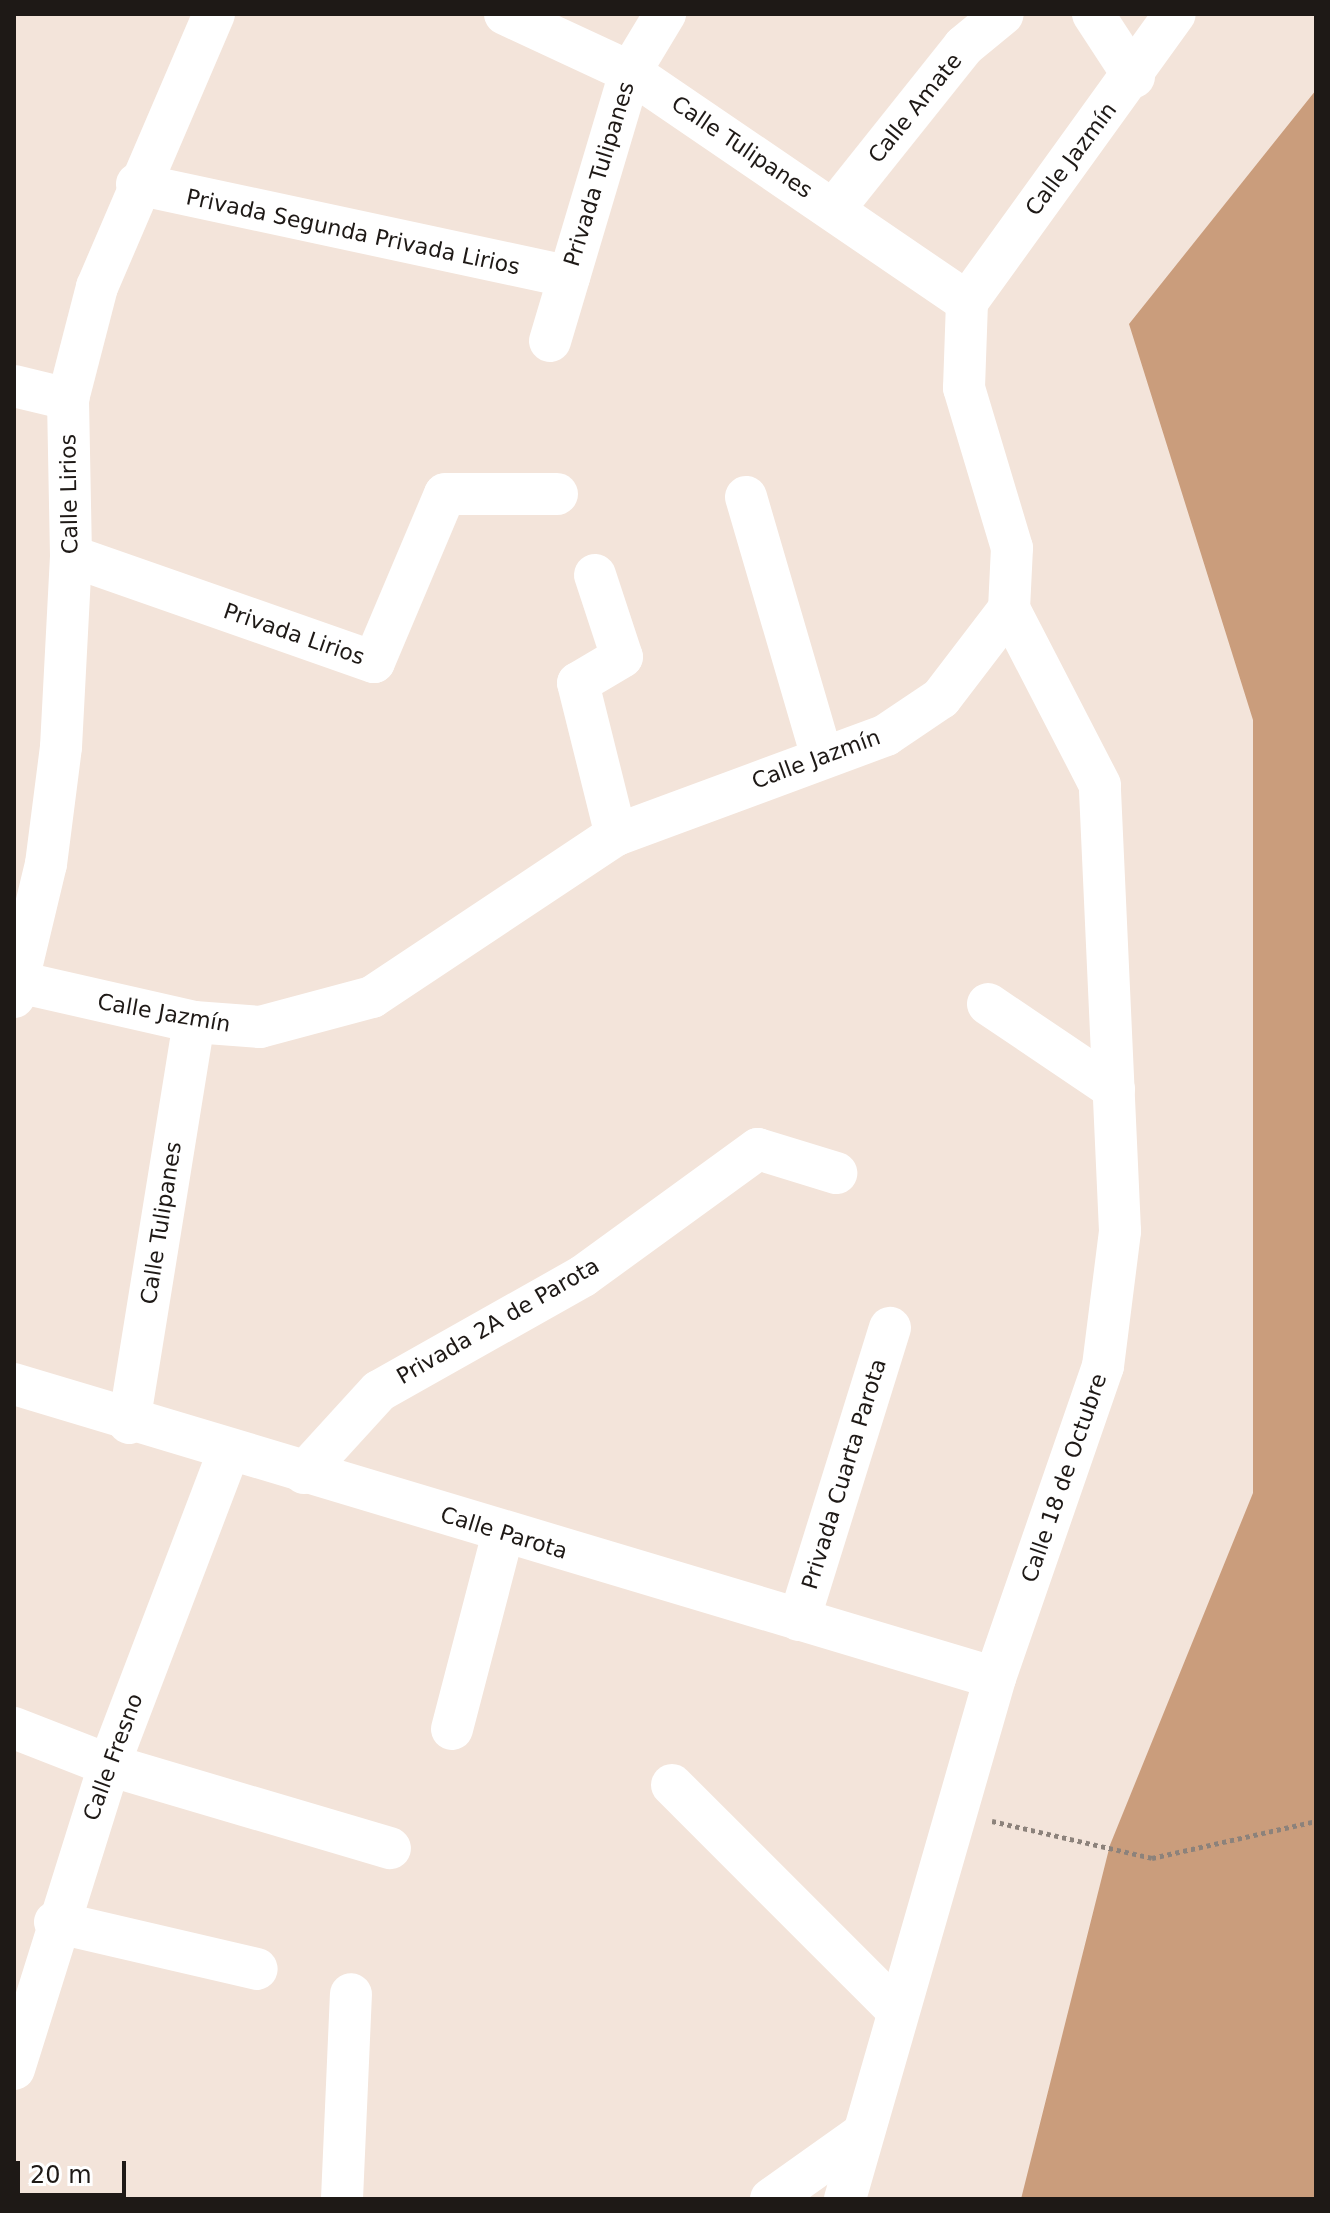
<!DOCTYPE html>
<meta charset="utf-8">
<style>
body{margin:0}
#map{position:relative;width:1330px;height:2213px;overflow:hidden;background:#f3e4da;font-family:"DejaVu Sans",sans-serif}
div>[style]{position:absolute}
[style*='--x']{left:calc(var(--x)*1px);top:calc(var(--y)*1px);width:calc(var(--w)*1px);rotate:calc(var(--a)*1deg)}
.forest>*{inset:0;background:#ca9d7c}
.path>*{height:5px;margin-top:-2.5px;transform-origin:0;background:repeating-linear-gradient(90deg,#8c827b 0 4px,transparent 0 8px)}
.minor>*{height:42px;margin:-21px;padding:0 21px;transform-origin:21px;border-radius:21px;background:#fff}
span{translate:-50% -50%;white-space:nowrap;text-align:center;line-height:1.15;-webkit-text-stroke:8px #fff;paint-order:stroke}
.street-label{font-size:22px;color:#1e1916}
.frame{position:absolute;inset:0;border:16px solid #1e1916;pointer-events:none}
.scale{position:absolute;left:16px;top:2161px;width:110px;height:36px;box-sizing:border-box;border:4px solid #1e1916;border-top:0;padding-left:10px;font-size:24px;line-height:28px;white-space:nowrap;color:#1e1916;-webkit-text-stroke:6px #fff;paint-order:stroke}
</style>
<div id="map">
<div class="forest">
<div style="clip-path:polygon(1316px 90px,1316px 2199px,1021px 2199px,1110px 1845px,1253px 1493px,1253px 720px,1129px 324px)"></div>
</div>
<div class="path">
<div style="--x:992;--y:1821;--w:164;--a:13"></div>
<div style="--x:1152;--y:1858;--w:168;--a:-12.7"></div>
</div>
<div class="minor">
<div style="--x:505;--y:14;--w:138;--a:24.9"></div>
<div style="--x:630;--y:72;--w:408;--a:34.3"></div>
<div style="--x:1093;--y:14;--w:75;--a:56.9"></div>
<div style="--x:137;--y:184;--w:442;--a:12.1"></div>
<div style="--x:834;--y:209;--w:208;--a:-51.4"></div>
<div style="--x:964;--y:46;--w:50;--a:-39.4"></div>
<div style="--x:550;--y:341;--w:281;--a:-73.4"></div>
<div style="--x:630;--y:72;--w:68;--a:-58.9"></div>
<div style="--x:14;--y:386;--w:56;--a:13.5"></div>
<div style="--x:746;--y:497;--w:271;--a:73.7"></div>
<div style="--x:71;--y:556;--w:321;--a:19.3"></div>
<div style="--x:374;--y:662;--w:182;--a:-67.1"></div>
<div style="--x:445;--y:494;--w:112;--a:0"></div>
<div style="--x:595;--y:575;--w:86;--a:71.8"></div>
<div style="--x:622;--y:657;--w:51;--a:149.4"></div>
<div style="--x:578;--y:683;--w:157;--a:76"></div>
<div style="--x:14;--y:981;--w:185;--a:12.8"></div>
<div style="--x:194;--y:1022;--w:66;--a:4.3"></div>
<div style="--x:260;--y:1027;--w:116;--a:-15"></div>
<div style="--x:372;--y:997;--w:293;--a:-33.6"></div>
<div style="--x:616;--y:835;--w:288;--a:-20.3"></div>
<div style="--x:886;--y:735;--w:66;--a:-33.9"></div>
<div style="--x:941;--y:698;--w:112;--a:-52.6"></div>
<div style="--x:1009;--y:609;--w:61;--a:-87.2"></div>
<div style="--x:1012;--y:548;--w:167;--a:-106.7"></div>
<div style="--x:964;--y:388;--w:86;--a:-88"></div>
<div style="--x:967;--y:302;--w:355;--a:-54.2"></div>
<div style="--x:14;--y:997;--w:137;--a:-76.5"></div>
<div style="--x:46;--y:864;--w:118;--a:-82.7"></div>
<div style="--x:61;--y:747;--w:191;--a:-87"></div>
<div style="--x:71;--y:556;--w:157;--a:-91.1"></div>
<div style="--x:68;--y:399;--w:116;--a:-75.5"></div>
<div style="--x:97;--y:287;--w:297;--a:-66.8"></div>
<div style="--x:988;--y:1004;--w:152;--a:34"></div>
<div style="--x:14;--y:1384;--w:1024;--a:16.68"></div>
<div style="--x:129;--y:1423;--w:406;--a:-80.8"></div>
<div style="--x:304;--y:1473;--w:111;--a:-47.6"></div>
<div style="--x:379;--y:1391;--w:234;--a:-29.4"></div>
<div style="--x:583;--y:1276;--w:216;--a:-36"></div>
<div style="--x:758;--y:1149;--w:82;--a:17.1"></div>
<div style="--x:799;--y:1620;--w:306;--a:-72.7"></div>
<div style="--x:14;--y:1728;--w:102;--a:21.3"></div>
<div style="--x:109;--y:1765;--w:293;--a:16.5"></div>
<div style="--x:452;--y:1729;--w:203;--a:-75.4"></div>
<div style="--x:672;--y:1785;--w:317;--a:45"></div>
<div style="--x:55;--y:1922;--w:207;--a:13.1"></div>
<div style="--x:14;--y:2069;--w:318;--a:-72.6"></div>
<div style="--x:109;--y:1765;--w:336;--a:-69.1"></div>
<div style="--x:342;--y:2199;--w:205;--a:-87.5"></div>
<div style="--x:771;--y:2199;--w:110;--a:-35.4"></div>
<div style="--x:845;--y:2199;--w:542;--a:-73.94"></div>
<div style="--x:995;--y:1678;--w:330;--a:-70.9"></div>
<div style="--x:1103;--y:1366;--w:136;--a:-82.8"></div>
<div style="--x:1120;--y:1231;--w:446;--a:-92.6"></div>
<div style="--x:1100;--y:785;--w:198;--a:-117.3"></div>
</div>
<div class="street-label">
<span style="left:915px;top:108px;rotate:-51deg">Calle Amate</span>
<span style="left:742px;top:147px;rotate:34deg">Calle Tulipanes</span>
<span style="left:1071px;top:159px;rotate:-53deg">Calle Jazmín</span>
<span style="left:599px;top:174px;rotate:-73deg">Privada Tulipanes</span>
<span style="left:353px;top:232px;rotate:12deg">Privada Segunda Privada Lirios</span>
<span style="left:69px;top:494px;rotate:-91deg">Calle Lirios</span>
<span style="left:294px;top:634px;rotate:19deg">Privada Lirios</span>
<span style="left:816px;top:759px;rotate:-20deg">Calle Jazmín</span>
<span style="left:164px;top:1013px;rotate:10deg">Calle Jazmín</span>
<span style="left:161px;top:1223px;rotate:-81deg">Calle Tulipanes</span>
<span style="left:498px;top:1321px;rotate:-30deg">Privada 2A de Parota</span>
<span style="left:844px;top:1474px;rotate:-73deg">Privada Cuarta Parota</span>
<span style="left:1064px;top:1478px;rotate:-71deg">Calle 18 de Octubre</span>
<span style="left:504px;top:1533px;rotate:17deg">Calle Parota</span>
<span style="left:113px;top:1757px;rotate:-70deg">Calle Fresno</span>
</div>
<div class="frame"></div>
<div class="scale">20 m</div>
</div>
